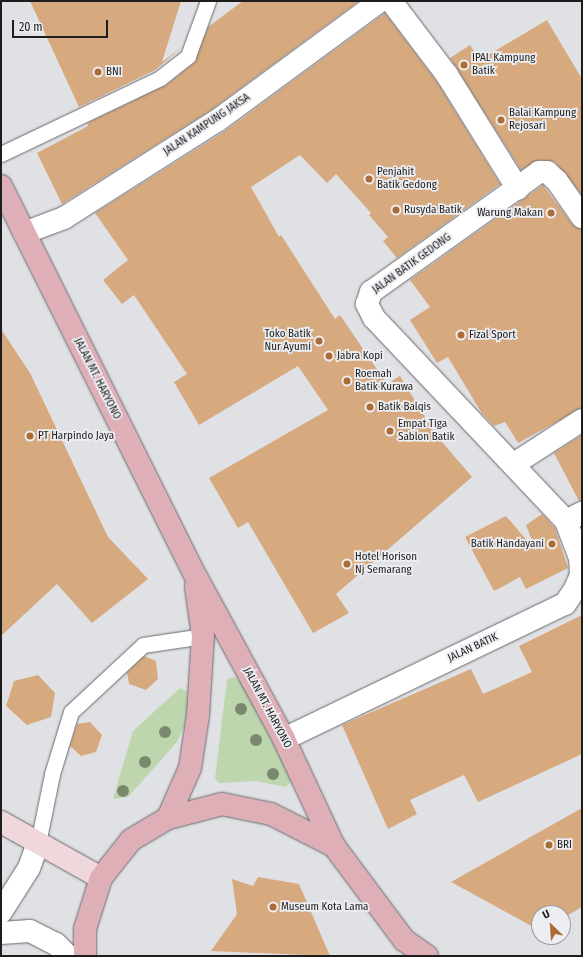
<!DOCTYPE html>
<style>
body{margin:0}
#map{position:relative;width:583px;height:957px;overflow:hidden;background:#e0e1e5;font-family:"Fira Sans Condensed",sans-serif}
div>[style]{position:absolute}
[style*='--x']{left:calc(var(--x)*1px);top:calc(var(--y)*1px);width:calc(var(--w)*1px);rotate:calc(var(--a)*1deg)}
.green>*{inset:0;background:#bed6ae}
.building>*{inset:0;background:#d7a97f}
.roads{filter:drop-shadow(0 0 1px #69696d) drop-shadow(0 0 1px #69696d)}
.lane>*{height:15px;margin:-7.5px;padding:0 7.5px;transform-origin:7.5px;border-radius:7.5px;background:#fff}
.street>*{height:22px;margin:-11px;padding:0 11px;transform-origin:11px;border-radius:11px;background:#fff}
.secondary>*{height:22px;margin:-11px;padding:0 11px;transform-origin:11px;border-radius:11px;background:#efd7db}
.primary>*{height:22px;margin:-11px;padding:0 11px;transform-origin:11px;border-radius:11px;background:#dfafb8}
.trees>*{width:12px;height:12px;margin:-6px;border-radius:50%;background:#7a896d}
.dots>*{width:11px;height:11px;translate:-50% -50%;box-sizing:border-box;border:2px solid #edeef2;border-radius:50%}
span{translate:-50% -50%;white-space:nowrap;text-align:center;line-height:1.15;-webkit-text-stroke:3.5px #edeef2;paint-order:stroke}
.poi-label{font-size:11px;color:#1d1d1e}
.left{translate:0 -50%;text-align:left}
.right{translate:-100% -50%;text-align:right}
.street-label{font-size:11px;color:#1d1d1e}
.frame{position:absolute;inset:0;border:2px solid #1d1d1e;pointer-events:none}
.north{position:absolute;left:531px;top:905px;width:40px;height:40px;box-sizing:border-box;background:#edeef2;border:1px solid #9a9a9d;border-radius:50%;rotate:335deg;font-size:11px;font-weight:700;line-height:16px;text-align:center;color:#1d1d1e}
.north::after{content:'';display:block;margin:auto;width:14px;height:18px;background:#ac6c35;clip-path:polygon(50% 0,100% 100%,50% 72%,0 100%)}
.scale{position:absolute;left:12px;top:20px;width:96px;height:18px;box-sizing:border-box;border:2px solid #1d1d1e;border-top:0;padding-left:5px;font-size:12px;line-height:14px;white-space:nowrap;color:#1d1d1e;-webkit-text-stroke:3px #edeef2;paint-order:stroke}
</style>
<div id="map">
<div class="green">
<div style="clip-path:polygon(235px 677px,242px 683px,292px 780px,286px 787px,256px 781px,219px 783px,215px 778px,227px 679px)"></div>
<div style="clip-path:polygon(180px 688px,186px 691px,188px 697px,185px 725px,177px 742px,128px 797px,113px 799px,133px 731px)"></div>
</div>
<div class="building">
<div style="clip-path:polygon(30px 1px,181px 1px,162px 62px,182px 47px,155px 70px,79px 107px)"></div>
<div style="clip-path:polygon(243px 1px,359px 1px,211px 110px,62px 204px,37px 153px,88px 126px,87px 123px,166px 85px,194px 63px,208px 27px)"></div>
<div style="clip-path:polygon(385px 13px,437px 82px,500px 184px,397px 258px,383px 241px,388px 237px,369px 215px,371px 213px,336px 174px,327px 183px,300px 155px,251px 187px,279px 237px,281px 235px,335px 319px,340px 315px,387px 384px,400px 376px,436px 435px,472px 477px,336px 594px,349px 613px,313px 633px,248px 522px,238px 528px,209px 478px,328px 410px,298px 366px,199px 425px,174px 382px,187px 374px,134px 295px,122px 304px,103px 280px,128px 260px,95px 213px,225px 131px)"></div>
<div style="clip-path:polygon(547px 20px,582px 79px,582px 195px,555px 162px,539px 160px,521px 170px,450px 58px,470px 45px,480px 60px)"></div>
<div style="clip-path:polygon(543px 185px,572px 224px,582px 229px,582px 408px,518px 443px,505px 422px,494px 426px,481px 412px,448px 357px,437px 363px,410px 320px,430px 307px,410px 280px)"></div>
<div style="clip-path:polygon(1px 329px,30px 373px,108px 537px,148px 579px,92px 623px,57px 584px,1px 636px)"></div>
<div style="clip-path:polygon(582px 435px,582px 501px,579px 501px,554px 453px)"></div>
<div style="clip-path:polygon(542px 514px,555px 528px,568px 568px,526px 589px,520px 577px,494px 591px,465px 537px,506px 516px,536px 551px,526px 525px)"></div>
<div style="clip-path:polygon(582px 615px,582px 754px,478px 802px,464px 775px,410px 800px,417px 814px,388px 829px,342px 725px,471px 669px,483px 694px,532px 672px,519px 646px)"></div>
<div style="clip-path:polygon(144px 656px,156px 661px,158px 679px,146px 690px,129px 684px,127px 672px)"></div>
<div style="clip-path:polygon(38px 675px,55px 693px,51px 717px,27px 725px,6px 706px,14px 681px)"></div>
<div style="clip-path:polygon(90px 722px,102px 735px,96px 752px,81px 756px,70px 746px,77px 724px)"></div>
<div style="clip-path:polygon(582px 808px,582px 907px,563px 918px,563px 913px,539px 913px,537px 929px,451px 882px)"></div>
<div style="clip-path:polygon(258px 877px,299px 884px,330px 956px,211px 951px,237px 914px,232px 879px,253px 886px)"></div>
</div>
<div class="roads">
<div class="lane">
<div style="--x:1;--y:154;--w:176;--a:-25.5"></div>
<div style="--x:160;--y:78;--w:36;--a:-38"></div>
<div style="--x:188;--y:56;--w:59;--a:-70"></div>
<div style="--x:38;--y:843;--w:70;--a:-78.5"></div>
<div style="--x:52;--y:774;--w:65;--a:-73"></div>
<div style="--x:71;--y:712;--w:98;--a:-42.9"></div>
<div style="--x:143;--y:645;--w:61;--a:-8.5"></div>
</div>
<div class="street">
<div style="--x:391;--y:1;--w:93;--a:52.9"></div>
<div style="--x:447;--y:75;--w:134;--a:58.1"></div>
<div style="--x:24;--y:233;--w:43;--a:-20.6"></div>
<div style="--x:64;--y:218;--w:183;--a:-32.5"></div>
<div style="--x:218;--y:120;--w:201;--a:-36.3"></div>
<div style="--x:514;--y:464;--w:81;--a:-32.9"></div>
<div style="--x:566;--y:521;--w:18;--a:-27"></div>
<div style="--x:284;--y:739;--w:312;--a:-25.7"></div>
<div style="--x:565;--y:604;--w:18;--a:-56"></div>
<div style="--x:575;--y:589;--w:15;--a:-67"></div>
<div style="--x:581;--y:575;--w:17;--a:-93"></div>
<div style="--x:580;--y:558;--w:40;--a:-111"></div>
<div style="--x:566;--y:521;--w:279;--a:-133.4"></div>
<div style="--x:374;--y:318;--w:16;--a:-117"></div>
<div style="--x:367;--y:304;--w:13;--a:-72"></div>
<div style="--x:371;--y:292;--w:206;--a:-35.5"></div>
<div style="--x:539;--y:172;--w:8;--a:0"></div>
<div style="--x:547;--y:172;--w:13;--a:42"></div>
<div style="--x:557;--y:181;--w:44;--a:55.2"></div>
<div style="--x:1;--y:912;--w:52;--a:-57.5"></div>
<div style="--x:29;--y:868;--w:27;--a:-70"></div>
<div style="--x:1;--y:933;--w:29;--a:-4"></div>
<div style="--x:30;--y:931;--w:29;--a:27"></div>
<div style="--x:56;--y:944;--w:17;--a:45"></div>
</div>
<div class="secondary">
<div style="--x:1;--y:822;--w:115;--a:29.2"></div>
</div>
<div class="primary">
<div style="--x:1;--y:186;--w:432;--a:63.5"></div>
<div style="--x:194;--y:573;--w:189;--a:61.5"></div>
<div style="--x:284;--y:739;--w:118;--a:65"></div>
<div style="--x:168;--y:818;--w:55;--a:-66.3"></div>
<div style="--x:190;--y:768;--w:54;--a:-81.4"></div>
<div style="--x:198;--y:715;--w:79;--a:-86.4"></div>
<div style="--x:203;--y:636;--w:50;--a:-98"></div>
<div style="--x:85;--y:956;--w:27;--a:-90"></div>
<div style="--x:85;--y:929;--w:53;--a:-72.6"></div>
<div style="--x:101;--y:878;--w:48;--a:-51.7"></div>
<div style="--x:131;--y:840;--w:43;--a:-30.7"></div>
<div style="--x:168;--y:818;--w:56;--a:-14.5"></div>
<div style="--x:222;--y:804;--w:50;--a:11.5"></div>
<div style="--x:271;--y:814;--w:71;--a:26.9"></div>
<div style="--x:334;--y:846;--w:117;--a:53.3"></div>
<div style="--x:404;--y:940;--w:28;--a:35"></div>
</div>
</div>
<div class="trees">
<div style="left:241px;top:709px"></div>
<div style="left:165px;top:732px"></div>
<div style="left:256px;top:740px"></div>
<div style="left:145px;top:762px"></div>
<div style="left:273px;top:774px"></div>
<div style="left:123px;top:791px"></div>
</div>
<div class="dots">
<div style="left:464px;top:65px;background:#ac6c35"></div>
<div style="left:98px;top:72px;background:#ac6c35"></div>
<div style="left:501px;top:120px;background:#ac6c35"></div>
<div style="left:369px;top:179px;background:#ac6c35"></div>
<div style="left:396px;top:210px;background:#ac6c35"></div>
<div style="left:551px;top:213px;background:#ac6c35"></div>
<div style="left:461px;top:335px;background:#ac6c35"></div>
<div style="left:319px;top:341px;background:#ac6c35"></div>
<div style="left:329px;top:356px;background:#ac6c35"></div>
<div style="left:347px;top:381px;background:#ac6c35"></div>
<div style="left:370px;top:407px;background:#ac6c35"></div>
<div style="left:390px;top:431px;background:#ac6c35"></div>
<div style="left:30px;top:436px;background:#ac6c35"></div>
<div style="left:552px;top:544px;background:#ac6c35"></div>
<div style="left:347px;top:564px;background:#ac6c35"></div>
<div style="left:549px;top:845px;background:#ac6c35"></div>
<div style="left:273px;top:907px;background:#ac6c35"></div>
</div>
<div class="poi-label">
<span class="left" style="left:472px;top:65px">IPAL Kampung<br>Batik</span>
<span class="left" style="left:106px;top:72px">BNI</span>
<span class="left" style="left:509px;top:120px">Balai Kampung<br>Rejosari</span>
<span class="left" style="left:377px;top:179px">Penjahit<br>Batik Gedong</span>
<span class="left" style="left:404px;top:210px">Rusyda Batik</span>
<span class="right" style="left:543px;top:213px">Warung Makan</span>
<span class="right" style="left:311px;top:341px">Toko Batik<br>Nur Ayumi</span>
<span class="left" style="left:469px;top:335px">Fizal Sport</span>
<span class="left" style="left:337px;top:356px">Jabra Kopi</span>
<span class="left" style="left:355px;top:381px">Roemah<br>Batik Kurawa</span>
<span class="left" style="left:378px;top:407px">Batik Balqis</span>
<span class="left" style="left:398px;top:431px">Empat Tiga<br>Sablon Batik</span>
<span class="left" style="left:38px;top:436px">PT Harpindo Jaya</span>
<span class="right" style="left:544px;top:544px">Batik Handayani</span>
<span class="left" style="left:355px;top:564px">Hotel Horison<br>Nj Semarang</span>
<span class="left" style="left:557px;top:845px">BRI</span>
<span class="left" style="left:281px;top:907px">Museum Kota Lama</span>
</div>
<div class="street-label">
<span style="left:207px;top:125px;rotate:-34deg">JALAN KAMPUNG JAKSA</span>
<span style="left:412px;top:264px;rotate:-36deg">JALAN BATIK GEDONG</span>
<span style="left:97px;top:379px;rotate:63deg">JALAN MT. HARYONO</span>
<span style="left:473px;top:648px;rotate:-25deg">JALAN BATIK</span>
<span style="left:267px;top:708px;rotate:62deg">JALAN MT. HARYONO</span>
</div>
<div class="frame"></div>
<div class="north">U</div>
<div class="scale">20 m</div>
</div>
